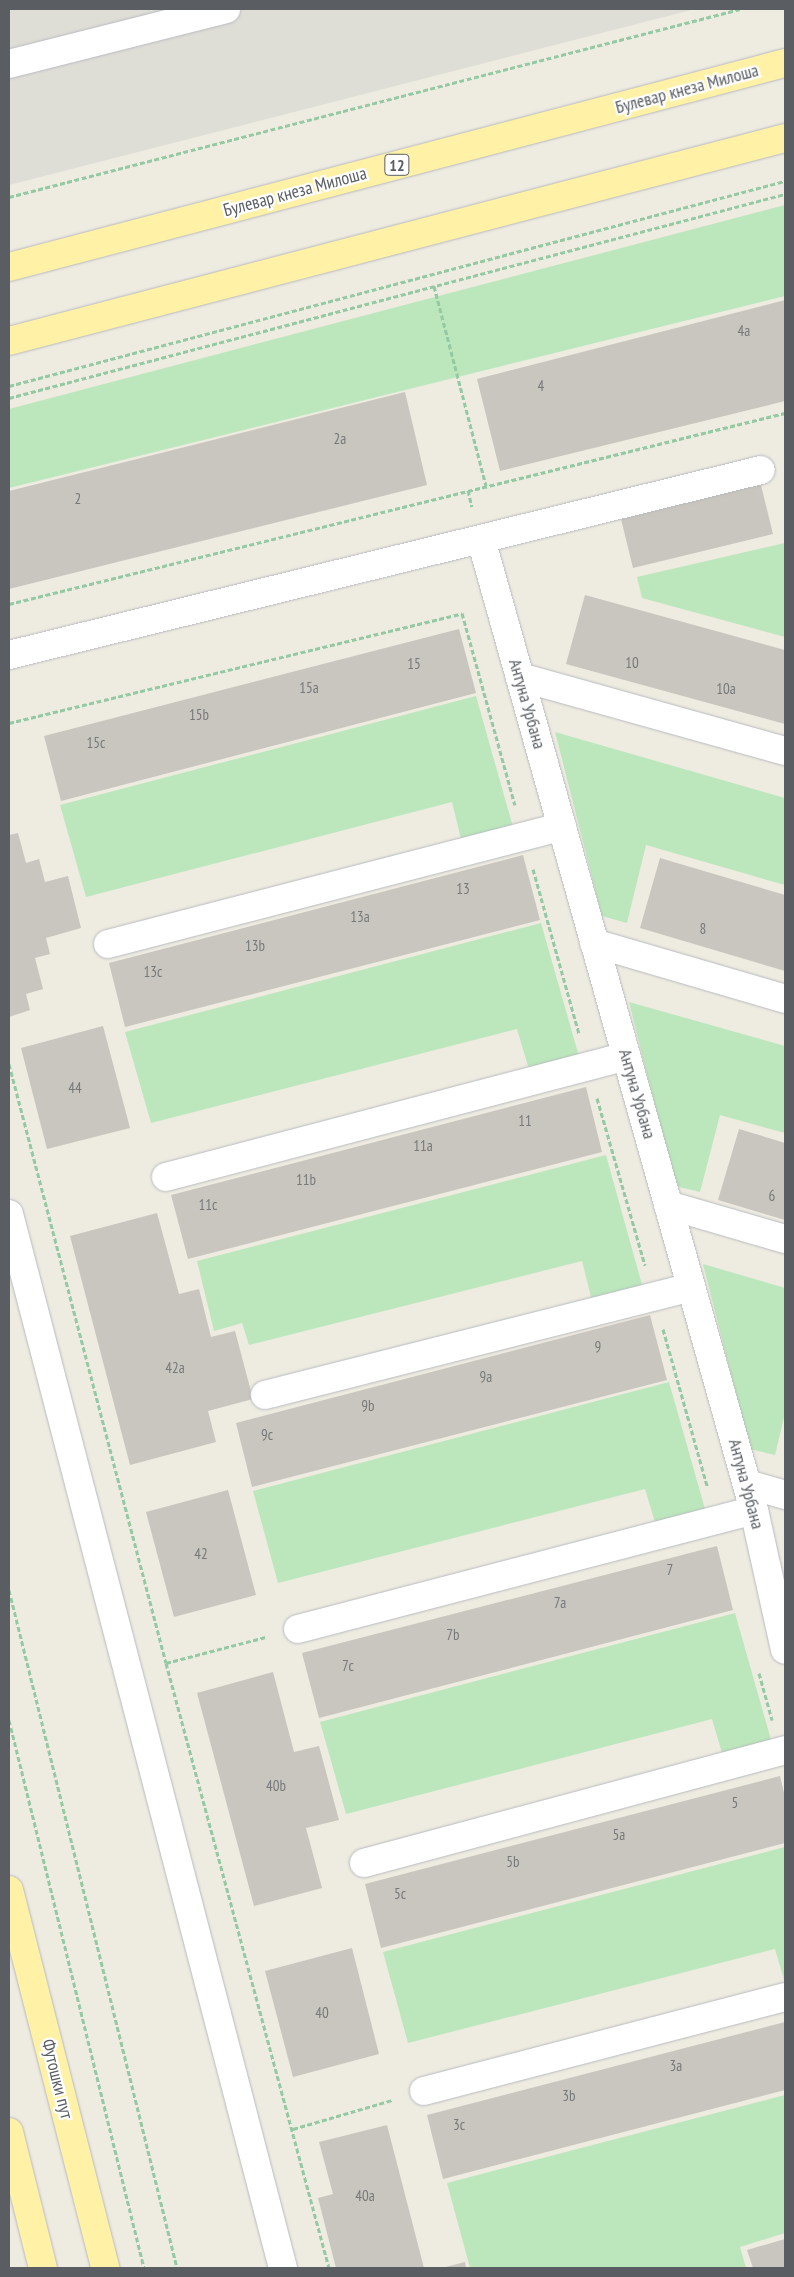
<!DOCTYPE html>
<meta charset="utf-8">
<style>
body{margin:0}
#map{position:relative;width:794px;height:2277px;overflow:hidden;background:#eeebe1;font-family:"PT Sans Narrow",sans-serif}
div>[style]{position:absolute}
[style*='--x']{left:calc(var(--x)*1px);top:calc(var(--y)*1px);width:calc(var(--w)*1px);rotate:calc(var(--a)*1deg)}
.industrial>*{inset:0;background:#deddd6}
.green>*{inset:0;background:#bce7bc}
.building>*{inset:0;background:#c9c6bf}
.path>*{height:3px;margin-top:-1.5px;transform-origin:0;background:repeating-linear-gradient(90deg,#94c9a4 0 5px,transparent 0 7.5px)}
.roads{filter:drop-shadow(0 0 1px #b7babf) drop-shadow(0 0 1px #b7babf)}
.minor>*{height:28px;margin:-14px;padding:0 14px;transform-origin:14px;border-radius:14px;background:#fff}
.major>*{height:28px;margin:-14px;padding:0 14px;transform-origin:14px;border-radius:14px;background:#fff1a5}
span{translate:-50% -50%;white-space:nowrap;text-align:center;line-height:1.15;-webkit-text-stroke:4.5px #fff;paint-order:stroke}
.number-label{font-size:15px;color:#76787a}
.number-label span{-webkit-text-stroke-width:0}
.shield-label span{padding:1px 4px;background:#fff;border:1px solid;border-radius:4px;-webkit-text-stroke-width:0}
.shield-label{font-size:16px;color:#5a5e63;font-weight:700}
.street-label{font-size:18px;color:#5a5e63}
.frame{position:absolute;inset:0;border:10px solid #5a5e63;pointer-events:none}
</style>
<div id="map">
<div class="industrial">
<div style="clip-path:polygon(9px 9px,695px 9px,9px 185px)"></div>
</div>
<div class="green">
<div style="clip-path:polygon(785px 205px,785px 296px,9px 488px,9px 409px)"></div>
<div style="clip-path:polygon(785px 543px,785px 637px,642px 598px,637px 577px)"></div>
<div style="clip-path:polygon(476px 696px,515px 834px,463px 847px,452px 802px,86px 897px,60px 805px)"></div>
<div style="clip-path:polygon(555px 732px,785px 798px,785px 885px,646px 845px,627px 923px,602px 916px)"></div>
<div style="clip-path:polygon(541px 923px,580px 1060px,530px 1073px,517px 1029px,151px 1123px,125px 1032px)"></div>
<div style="clip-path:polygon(629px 1002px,785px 1046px,785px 1133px,720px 1115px,700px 1192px,675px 1186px)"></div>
<div style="clip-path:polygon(606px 1155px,644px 1292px,593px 1305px,582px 1261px,249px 1345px,242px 1323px,214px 1331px,197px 1261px)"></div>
<div style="clip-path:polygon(703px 1264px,785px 1288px,785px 1413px,775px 1455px,750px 1449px)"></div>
<div style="clip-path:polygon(669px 1382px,707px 1516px,657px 1529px,645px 1489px,278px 1583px,253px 1491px)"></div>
<div style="clip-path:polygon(735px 1613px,773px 1747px,724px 1760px,712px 1719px,346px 1814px,320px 1722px)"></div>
<div style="clip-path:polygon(785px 1847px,785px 1983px,775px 1949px,408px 2043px,383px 1952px)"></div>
<div style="clip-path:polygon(785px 2095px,785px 2233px,740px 2247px,746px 2268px,470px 2268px,447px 2183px)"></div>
</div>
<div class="building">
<div style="clip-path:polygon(785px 300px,785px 401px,500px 471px,477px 379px)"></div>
<div style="clip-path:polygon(405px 392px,427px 485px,9px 589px,9px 491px)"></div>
<div style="clip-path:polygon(760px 481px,773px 534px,633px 568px,620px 515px)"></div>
<div style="clip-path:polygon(585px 595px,785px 650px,785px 724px,566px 664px)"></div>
<div style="clip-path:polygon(459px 629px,476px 693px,61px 801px,44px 736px)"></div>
<div style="clip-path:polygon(18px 833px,26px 863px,39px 859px,45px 882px,68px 876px,81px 928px,46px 938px,50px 954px,35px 958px,43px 989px,26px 994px,30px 1010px,9px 1017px,9px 835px)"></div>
<div style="clip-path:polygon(523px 855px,540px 920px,125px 1027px,109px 963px)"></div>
<div style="clip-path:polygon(660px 858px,785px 895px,785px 971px,640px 928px)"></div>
<div style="clip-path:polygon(103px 1026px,130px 1128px,47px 1149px,21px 1048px)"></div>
<div style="clip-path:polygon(586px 1087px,602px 1152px,188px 1259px,171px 1195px)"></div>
<div style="clip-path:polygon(739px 1129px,785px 1143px,785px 1220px,718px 1200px)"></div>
<div style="clip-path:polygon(157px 1213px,179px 1294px,199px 1289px,211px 1337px,235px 1331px,253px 1399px,208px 1411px,216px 1442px,130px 1465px,70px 1236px)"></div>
<div style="clip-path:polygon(650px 1315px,667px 1380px,252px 1487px,236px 1423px)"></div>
<div style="clip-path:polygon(228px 1490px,256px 1595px,174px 1617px,146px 1512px)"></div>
<div style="clip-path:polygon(717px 1546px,733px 1610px,319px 1718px,302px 1653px)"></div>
<div style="clip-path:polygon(273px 1672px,294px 1752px,319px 1746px,339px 1820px,306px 1828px,322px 1888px,254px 1906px,197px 1693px)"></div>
<div style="clip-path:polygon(780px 1776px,785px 1797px,785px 1843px,381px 1948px,365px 1884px)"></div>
<div style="clip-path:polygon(352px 1948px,379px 2054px,293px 2077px,265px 1971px)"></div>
<div style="clip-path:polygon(785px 2022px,785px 2090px,443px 2179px,427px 2115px)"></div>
<div style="clip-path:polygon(387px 2125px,424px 2268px,336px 2268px,318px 2198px,333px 2194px,319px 2142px)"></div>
<div style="clip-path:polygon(785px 2239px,785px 2268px,753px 2268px,747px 2250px)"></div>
<div style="clip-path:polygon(465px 2262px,466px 2268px,442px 2268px)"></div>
</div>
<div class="path">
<div style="--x:9;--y:197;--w:755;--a:-14.42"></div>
<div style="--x:434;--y:286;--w:206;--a:75.4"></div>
<div style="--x:9;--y:386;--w:803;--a:-14.8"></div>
<div style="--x:9;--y:398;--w:802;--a:-14.73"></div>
<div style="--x:468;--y:490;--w:17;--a:77"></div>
<div style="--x:9;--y:604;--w:799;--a:-13.83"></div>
<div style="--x:462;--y:613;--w:199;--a:74.6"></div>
<div style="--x:9;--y:723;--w:466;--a:-13.6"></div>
<div style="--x:533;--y:869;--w:171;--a:74.4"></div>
<div style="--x:9;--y:1064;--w:619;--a:75.31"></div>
<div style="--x:166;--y:1663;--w:627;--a:74.92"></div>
<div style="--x:597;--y:1098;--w:174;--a:74"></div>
<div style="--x:663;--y:1329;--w:163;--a:74.3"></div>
<div style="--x:9;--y:1590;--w:699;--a:76.08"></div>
<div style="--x:166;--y:1663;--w:103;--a:-14.6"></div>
<div style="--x:759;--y:1673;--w:49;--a:74.5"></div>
<div style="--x:9;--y:1720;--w:564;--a:76.16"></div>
<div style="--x:293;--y:2129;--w:103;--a:-16.3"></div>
</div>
<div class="roads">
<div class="minor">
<div style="--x:9;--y:64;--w:224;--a:-14.2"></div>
<div style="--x:481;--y:539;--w:1009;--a:74.3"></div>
<div style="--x:754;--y:1510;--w:143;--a:77.5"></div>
<div style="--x:9;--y:655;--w:774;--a:-13.82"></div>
<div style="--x:520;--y:677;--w:275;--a:15.6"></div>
<div style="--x:594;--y:943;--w:199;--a:16.3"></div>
<div style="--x:108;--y:944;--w:469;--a:-14.5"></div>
<div style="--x:166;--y:1177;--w:476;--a:-14.7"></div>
<div style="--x:668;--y:1205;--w:122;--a:16.2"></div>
<div style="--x:9;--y:1214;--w:1089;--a:75.43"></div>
<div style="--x:265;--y:1395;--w:439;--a:-14.2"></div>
<div style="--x:747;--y:1484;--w:40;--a:16"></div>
<div style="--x:298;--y:1629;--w:471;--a:-14.6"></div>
<div style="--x:364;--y:1863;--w:436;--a:-15"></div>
<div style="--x:424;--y:2091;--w:373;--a:-14.6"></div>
</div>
<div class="major">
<div style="--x:9;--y:267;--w:802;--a:-14.73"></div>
<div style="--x:9;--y:341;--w:802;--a:-14.66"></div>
<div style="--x:9;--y:1890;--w:390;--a:75.7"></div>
<div style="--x:9;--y:2132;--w:140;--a:76"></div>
</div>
</div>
<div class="number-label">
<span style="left:744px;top:331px">4a</span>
<span style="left:541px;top:386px">4</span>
<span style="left:340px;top:439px">2a</span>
<span style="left:78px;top:499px">2</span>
<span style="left:632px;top:663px">10</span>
<span style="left:414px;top:664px">15</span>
<span style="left:309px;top:688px">15a</span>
<span style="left:726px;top:689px">10a</span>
<span style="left:199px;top:715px">15b</span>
<span style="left:96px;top:743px">15c</span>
<span style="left:463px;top:889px">13</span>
<span style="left:360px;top:917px">13a</span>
<span style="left:703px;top:929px">8</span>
<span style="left:255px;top:946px">13b</span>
<span style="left:153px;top:972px">13c</span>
<span style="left:75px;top:1088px">44</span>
<span style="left:525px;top:1121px">11</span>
<span style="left:423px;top:1146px">11a</span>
<span style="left:306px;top:1180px">11b</span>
<span style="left:772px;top:1196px">6</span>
<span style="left:208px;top:1205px">11c</span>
<span style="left:598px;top:1347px">9</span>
<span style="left:175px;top:1368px">42a</span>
<span style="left:486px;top:1377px">9a</span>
<span style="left:368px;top:1406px">9b</span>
<span style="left:267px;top:1435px">9c</span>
<span style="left:201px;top:1554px">42</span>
<span style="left:670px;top:1570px">7</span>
<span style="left:560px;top:1603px">7a</span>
<span style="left:453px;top:1635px">7b</span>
<span style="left:348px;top:1666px">7c</span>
<span style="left:276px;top:1786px">40b</span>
<span style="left:735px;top:1803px">5</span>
<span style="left:619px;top:1835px">5a</span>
<span style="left:513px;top:1862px">5b</span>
<span style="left:400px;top:1894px">5c</span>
<span style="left:322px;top:2013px">40</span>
<span style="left:676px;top:2066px">3a</span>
<span style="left:569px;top:2096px">3b</span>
<span style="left:459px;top:2125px">3c</span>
<span style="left:365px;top:2196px">40a</span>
</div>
<div class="shield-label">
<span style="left:397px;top:165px">12</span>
</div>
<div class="street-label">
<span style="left:687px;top:89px;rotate:-15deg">Булевар кнеза Милоша</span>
<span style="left:295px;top:192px;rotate:-15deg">Булевар кнеза Милоша</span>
<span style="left:527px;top:704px;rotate:74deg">Антуна Урбана</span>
<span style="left:637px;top:1094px;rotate:74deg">Антуна Урбана</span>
<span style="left:746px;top:1484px;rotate:75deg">Антуна Урбана</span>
<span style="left:57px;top:2079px;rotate:76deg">Футошки пут</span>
</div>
<div class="frame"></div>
</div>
